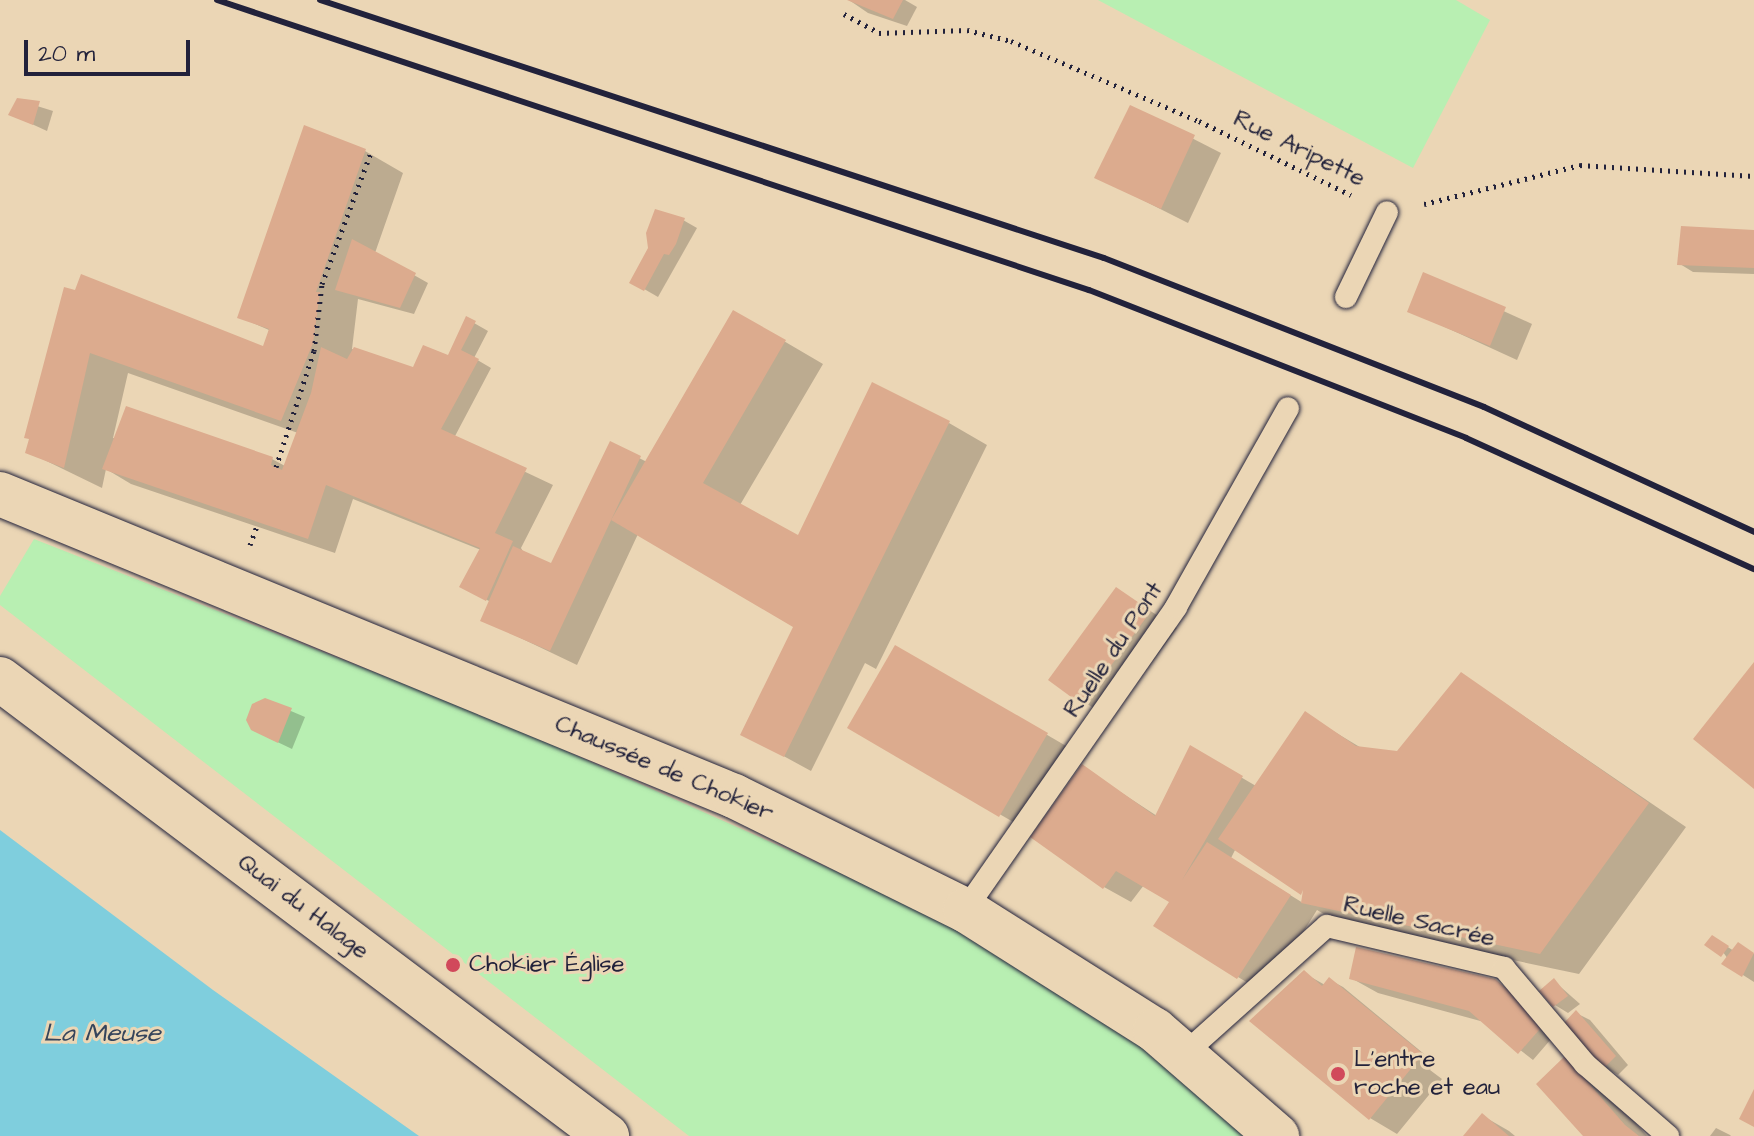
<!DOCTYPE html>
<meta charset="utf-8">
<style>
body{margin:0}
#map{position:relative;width:1754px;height:1136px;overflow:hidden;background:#ebd6b5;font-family:"Architects Daughter",sans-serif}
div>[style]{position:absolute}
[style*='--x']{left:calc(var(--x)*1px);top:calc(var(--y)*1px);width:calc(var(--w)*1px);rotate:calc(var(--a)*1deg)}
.green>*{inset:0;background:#b8efb2}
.water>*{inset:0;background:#7fcedd}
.shadow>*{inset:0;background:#0003}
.building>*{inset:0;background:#dcab8e}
.path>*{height:5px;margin-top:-2.5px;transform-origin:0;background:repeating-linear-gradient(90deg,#22223b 0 2px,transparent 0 8px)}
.roads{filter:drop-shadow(0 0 2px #22223b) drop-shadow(0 0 2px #22223b)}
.service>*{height:22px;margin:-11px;padding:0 11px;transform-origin:11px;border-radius:11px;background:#ebd6b5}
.minor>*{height:44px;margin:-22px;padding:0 22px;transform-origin:22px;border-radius:22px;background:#ebd6b5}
.secondary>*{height:44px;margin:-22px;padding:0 22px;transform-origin:22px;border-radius:22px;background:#ebd6b5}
.rail>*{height:6px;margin:-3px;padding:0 3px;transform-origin:3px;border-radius:3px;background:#22223b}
.dots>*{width:22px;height:22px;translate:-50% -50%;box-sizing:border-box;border:4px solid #ebd6b5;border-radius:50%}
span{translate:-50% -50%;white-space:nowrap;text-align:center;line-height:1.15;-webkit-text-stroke:6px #ebd6b5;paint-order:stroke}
.street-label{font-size:24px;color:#22223b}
.poi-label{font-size:24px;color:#22223b}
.left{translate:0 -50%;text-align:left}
.water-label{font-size:26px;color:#35445b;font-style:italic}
.scale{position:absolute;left:24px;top:40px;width:166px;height:36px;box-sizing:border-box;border:4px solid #22223b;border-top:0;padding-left:10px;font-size:24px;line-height:28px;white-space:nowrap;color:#22223b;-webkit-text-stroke:6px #ebd6b5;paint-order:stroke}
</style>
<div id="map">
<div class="green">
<div style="clip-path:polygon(1098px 0,1456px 0,1490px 20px,1413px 168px)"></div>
<div style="clip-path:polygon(34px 539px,499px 721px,948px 921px,1070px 981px,1260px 1136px,689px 1136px,0 605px,0 596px)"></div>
</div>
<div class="water">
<div style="clip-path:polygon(0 830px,213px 990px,419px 1136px,0 1136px)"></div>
</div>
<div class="shadow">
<div style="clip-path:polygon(849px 0,905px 0,917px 7px,907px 26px,868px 13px)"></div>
<div style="clip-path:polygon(18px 100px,53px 111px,47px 131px,10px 114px)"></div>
<div style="clip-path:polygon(1131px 107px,1221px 153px,1188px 223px,1097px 177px)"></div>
<div style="clip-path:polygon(evenodd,365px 151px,403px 173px,375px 253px,428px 283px,414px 314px,358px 299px,352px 349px,414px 370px,448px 358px,467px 319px,488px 331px,474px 358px,491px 368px,454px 438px,553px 485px,521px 548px,524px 553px,552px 565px,611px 444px,647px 462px,734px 312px,823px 364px,740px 505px,797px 537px,949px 423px,987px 445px,876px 669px,865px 663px,811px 771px,743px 734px,833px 649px,638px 534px,577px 665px,483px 620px,491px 602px,475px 594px,481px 550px,353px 499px,335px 553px,131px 484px,106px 469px,102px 488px,28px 452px,66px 289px,264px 349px,269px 330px,239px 317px,365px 151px,128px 373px,298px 433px,285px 466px,272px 459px,113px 438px,128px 373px)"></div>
<div style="clip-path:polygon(683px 220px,697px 228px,658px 297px,632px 282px)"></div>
<div style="clip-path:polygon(1754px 232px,1754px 274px,1693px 272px,1680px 264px)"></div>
<div style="clip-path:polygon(1424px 275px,1532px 324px,1517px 360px,1410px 311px)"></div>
<div style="clip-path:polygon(1116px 589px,1177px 628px,1110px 719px,1051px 680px)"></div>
<div style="clip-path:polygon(896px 647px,1073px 750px,1027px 830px,849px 727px)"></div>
<div style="clip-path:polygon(evenodd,1462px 674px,1686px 827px,1579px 974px,1341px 924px,1317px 910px,1265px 993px,1238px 977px,1171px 901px,1144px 885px,1131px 902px,1104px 887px,1082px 767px,1157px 816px,1191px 748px,1256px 786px,1305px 714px,1363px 749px,1398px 754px,1462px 674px,1236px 848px,1305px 890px,1303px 903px,1231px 858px,1236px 848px)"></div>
<div style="clip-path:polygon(265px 700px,305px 717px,292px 749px,267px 737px)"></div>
<div style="clip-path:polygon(1712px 937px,1734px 951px,1739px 945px,1754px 954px,1754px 982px,1724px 963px,1728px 959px)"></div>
<div style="clip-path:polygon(1304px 973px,1325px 985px,1330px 980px,1343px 987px,1435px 1063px,1430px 1070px,1442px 1079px,1397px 1134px,1370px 1118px)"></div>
<div style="clip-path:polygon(1351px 978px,1494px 981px,1520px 996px,1558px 1031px,1533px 1060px,1484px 1022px,1378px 993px)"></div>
<div style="clip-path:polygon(1554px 981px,1580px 1004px,1568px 1013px,1555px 1005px)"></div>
<div style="clip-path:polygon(1576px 1013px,1590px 1020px,1628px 1065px,1618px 1075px,1605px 1067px)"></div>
<div style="clip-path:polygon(1593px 1074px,1647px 1136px,1586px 1136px,1539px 1084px)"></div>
<div style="clip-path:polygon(1483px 1116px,1509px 1131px,1515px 1136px,1466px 1136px)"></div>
<div style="clip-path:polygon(1716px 1128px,1730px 1135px,1731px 1136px,1710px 1136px)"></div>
</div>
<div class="building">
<div style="clip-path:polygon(847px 0,903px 0,893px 19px)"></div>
<div style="clip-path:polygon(17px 98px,40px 101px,33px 125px,8px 115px)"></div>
<div style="clip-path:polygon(1130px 105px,1195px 135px,1161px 209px,1094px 178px)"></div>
<div style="clip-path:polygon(304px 125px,366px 149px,316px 292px,320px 292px,313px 343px,281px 421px,90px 353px,64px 468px,25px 453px,29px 439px,24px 438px,64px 287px,75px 290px,81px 274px,263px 346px,269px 329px,237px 318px)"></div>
<div style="clip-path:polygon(655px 209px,685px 218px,676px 244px,669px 255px,664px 254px,644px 291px,629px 283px,648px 248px,646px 233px)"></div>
<div style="clip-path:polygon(1681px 226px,1754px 230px,1754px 268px,1677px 265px)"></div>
<div style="clip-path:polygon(352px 239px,416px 273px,400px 308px,335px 290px)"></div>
<div style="clip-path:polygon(1423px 272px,1506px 307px,1490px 346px,1407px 312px)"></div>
<div style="clip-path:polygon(733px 310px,786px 340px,703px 483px,798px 535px,872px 382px,950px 421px,784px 757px,740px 735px,793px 627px,611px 520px)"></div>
<div style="clip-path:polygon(466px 316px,476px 321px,461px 350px,479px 359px,441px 429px,527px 468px,495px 533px,513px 541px,486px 601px,459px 587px,480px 548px,326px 485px,308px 539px,102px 469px,126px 406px,273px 457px,271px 465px,282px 470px,311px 393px,321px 347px,347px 359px,354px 347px,413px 367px,423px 345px,448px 355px)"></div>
<div style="clip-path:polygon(610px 441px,641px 456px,550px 651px,480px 621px,513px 546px,551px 563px)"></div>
<div style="clip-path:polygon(1116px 587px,1151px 611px,1082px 705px,1048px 680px)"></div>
<div style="clip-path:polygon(895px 645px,1048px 733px,999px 817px,847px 728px)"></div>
<div style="clip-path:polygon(1754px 662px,1754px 789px,1693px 739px)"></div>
<div style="clip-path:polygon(1461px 672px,1649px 803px,1540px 954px,1301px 903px,1303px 890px,1301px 895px,1218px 839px,1305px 711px,1356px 746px,1397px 751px)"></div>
<div style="clip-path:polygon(265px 698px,292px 708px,278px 743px,251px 730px,246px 720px,252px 704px)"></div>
<div style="clip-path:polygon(1190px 745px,1243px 776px,1182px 880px,1207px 842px,1291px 895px,1237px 979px,1153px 926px,1169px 902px,1116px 871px,1103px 889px,1030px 837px,1082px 764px,1155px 816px)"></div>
<div style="clip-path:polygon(1712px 935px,1729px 946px,1721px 957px,1704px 945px)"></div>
<div style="clip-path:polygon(1738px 942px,1754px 953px,1742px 977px,1721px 964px)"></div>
<div style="clip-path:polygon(1356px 947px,1495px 979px,1546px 1022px,1518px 1054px,1469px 1011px,1349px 979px)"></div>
<div style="clip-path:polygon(1304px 970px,1322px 986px,1329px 977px,1423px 1054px,1369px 1120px,1249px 1021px)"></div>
<div style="clip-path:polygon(1554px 978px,1568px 996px,1553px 1007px,1539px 991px)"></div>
<div style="clip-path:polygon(1576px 1010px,1616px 1056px,1603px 1069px,1564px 1023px)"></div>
<div style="clip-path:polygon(1565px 1056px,1625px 1125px,1639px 1136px,1583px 1136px,1536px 1084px)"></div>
<div style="clip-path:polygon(1754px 1089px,1754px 1127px,1739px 1119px)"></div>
<div style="clip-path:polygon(1482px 1113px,1509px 1136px,1463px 1136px)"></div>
</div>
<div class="path">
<div style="--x:844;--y:14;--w:40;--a:28"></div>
<div style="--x:879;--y:33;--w:88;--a:-2"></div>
<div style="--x:967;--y:30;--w:45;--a:14"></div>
<div style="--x:1011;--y:41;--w:204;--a:23.1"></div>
<div style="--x:1199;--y:121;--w:169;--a:26"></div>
<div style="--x:1424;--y:204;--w:161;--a:-14"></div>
<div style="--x:1580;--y:165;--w:174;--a:3.6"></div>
<div style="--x:276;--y:467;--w:122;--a:-71.9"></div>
<div style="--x:314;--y:351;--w:67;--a:-83.2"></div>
<div style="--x:322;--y:284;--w:141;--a:-69.6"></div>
<div style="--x:250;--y:545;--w:23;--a:-70"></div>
</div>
<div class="roads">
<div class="service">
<div style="--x:1346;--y:297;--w:94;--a:-64.2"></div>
<div style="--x:965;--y:910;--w:369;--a:-55.1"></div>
<div style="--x:1176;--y:607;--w:228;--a:-60.6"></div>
<div style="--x:1183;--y:1055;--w:193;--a:-41.9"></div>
<div style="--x:1327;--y:926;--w:182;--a:13.3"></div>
<div style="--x:1504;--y:968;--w:126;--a:49.8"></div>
<div style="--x:1585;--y:1064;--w:110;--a:40.9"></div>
</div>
<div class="minor">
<div style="--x:0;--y:494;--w:794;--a:22.36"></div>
<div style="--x:734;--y:796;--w:258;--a:26.3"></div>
<div style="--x:965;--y:910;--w:225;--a:32.3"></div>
<div style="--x:1155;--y:1030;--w:162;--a:41"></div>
</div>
<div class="secondary">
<div style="--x:0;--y:679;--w:760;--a:36.98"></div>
</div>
</div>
<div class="rail">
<div style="--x:217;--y:0;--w:919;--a:18.4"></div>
<div style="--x:1089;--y:290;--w:405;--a:21.4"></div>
<div style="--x:1466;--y:438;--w:316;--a:24.5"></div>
<div style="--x:320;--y:0;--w:825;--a:18.22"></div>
<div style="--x:1104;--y:258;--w:408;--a:21.4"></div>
<div style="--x:1484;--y:407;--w:298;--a:24.8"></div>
</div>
<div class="dots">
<div style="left:453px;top:965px;background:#d1495b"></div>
<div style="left:1338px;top:1074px;background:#d1495b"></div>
</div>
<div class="street-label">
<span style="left:1299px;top:149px;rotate:26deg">Rue Aripette</span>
<span style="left:1114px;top:650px;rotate:-56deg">Ruelle du Pont</span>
<span style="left:664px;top:769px;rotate:23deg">Chaussée de Chokier</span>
<span style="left:303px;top:907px;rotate:37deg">Quai du Halage</span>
<span style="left:1419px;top:922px;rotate:13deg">Ruelle Sacrée</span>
</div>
<div class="poi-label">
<span class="left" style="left:469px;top:965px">Chokier Église</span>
<span class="left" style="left:1354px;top:1074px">L'entre<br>roche et eau</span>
</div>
<div class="water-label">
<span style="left:102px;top:1034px">La Meuse</span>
</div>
<div class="scale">20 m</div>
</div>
